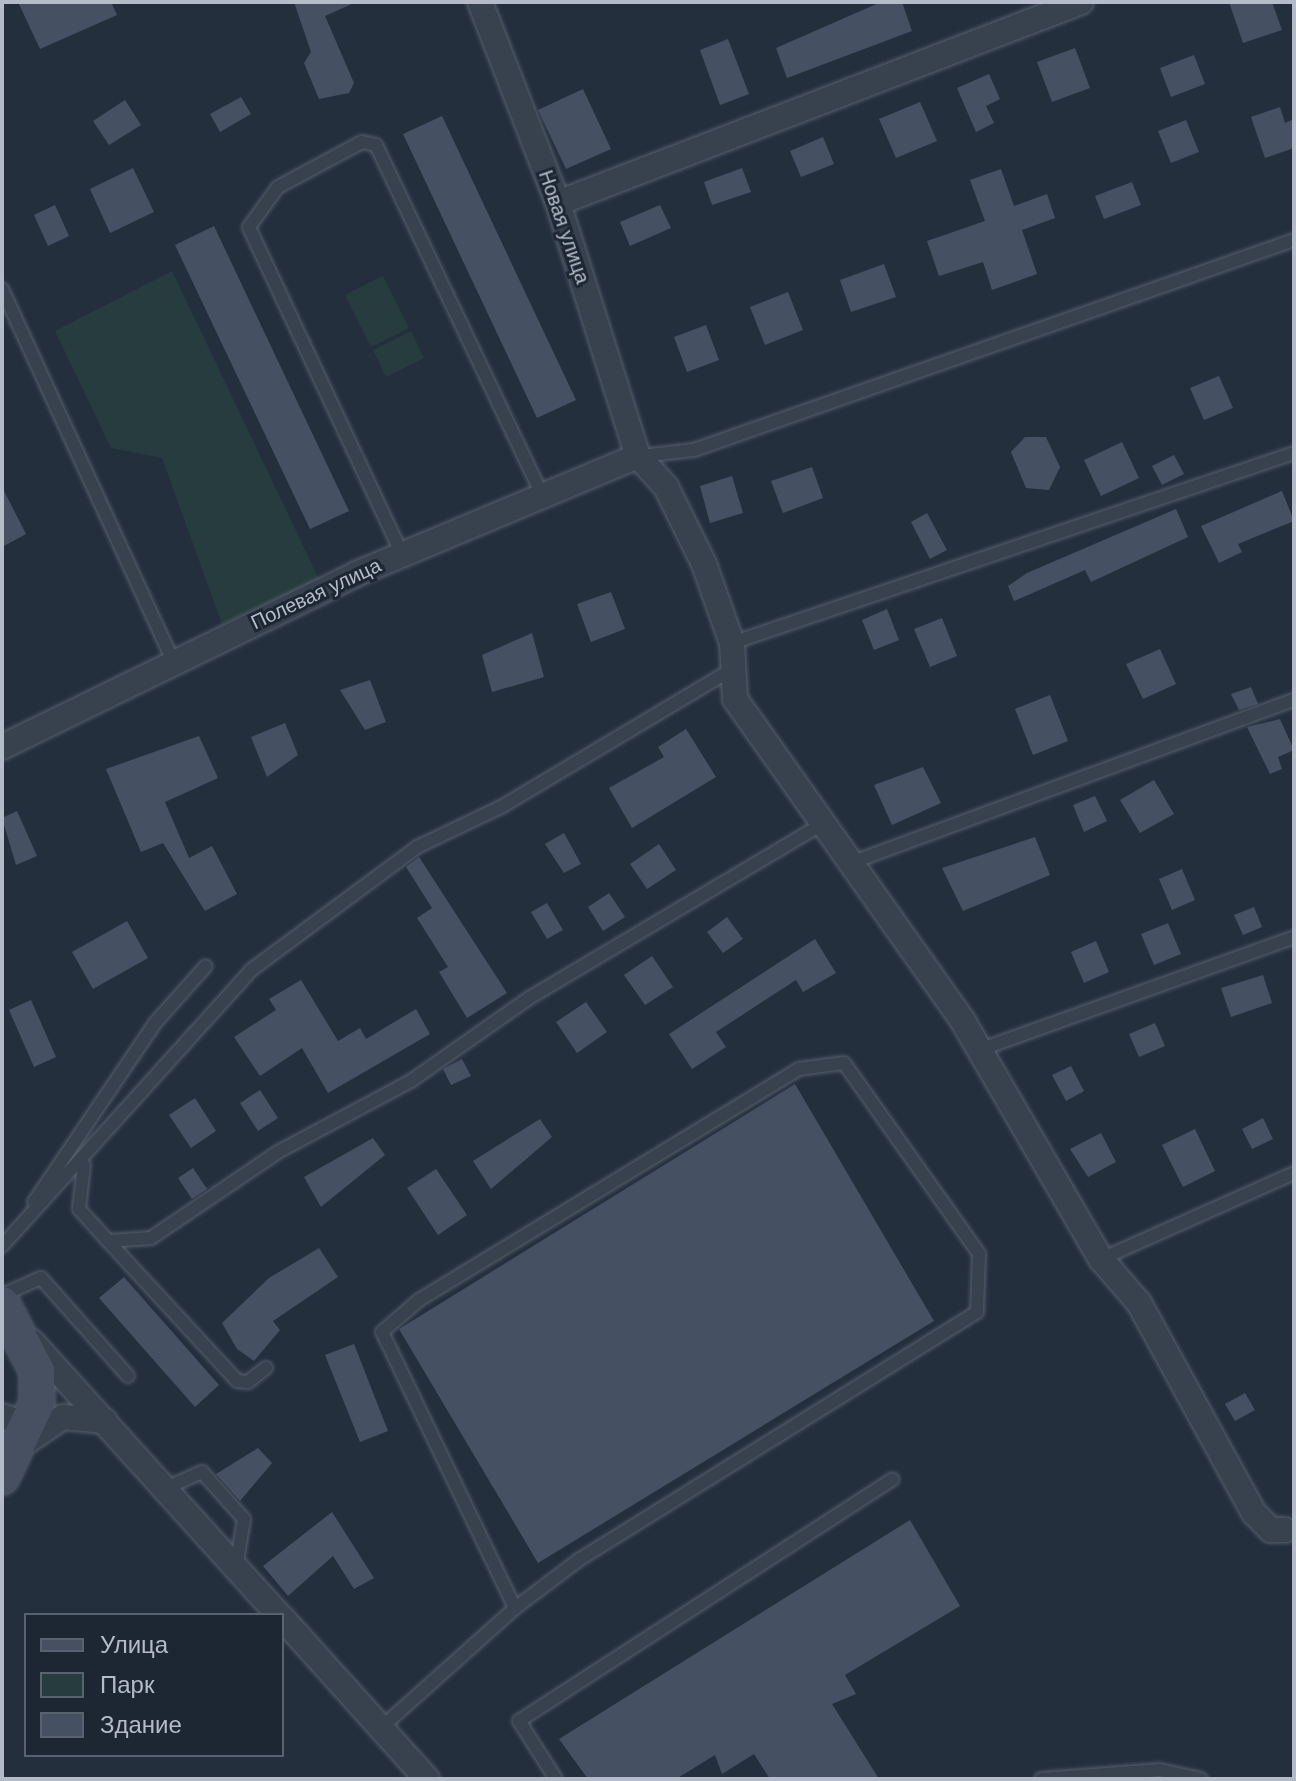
<!DOCTYPE html>
<meta charset="utf-8">
<style>
body{margin:0}
#map{position:relative;width:1296px;height:1781px;overflow:hidden;background:#242f3e;font-family:Arial,sans-serif}
div>[style]{position:absolute}
[style*='--x']{left:calc(var(--x)*1px);top:calc(var(--y)*1px);width:calc(var(--w)*1px);rotate:calc(var(--a)*1deg)}
.green>*{inset:0;background:#263c3f}
.building>*{inset:0;background:#455162}
.roads{filter:drop-shadow(0 0 2px #565f6c) drop-shadow(0 0 2px #565f6c)}
.lane>*{height:12px;margin:-6px;padding:0 6px;transform-origin:6px;border-radius:6px;background:#38414e}
.street>*{height:24px;margin:-12px;padding:0 12px;transform-origin:12px;border-radius:12px;background:#38414e}
.secondary>*{height:34px;margin:-17px;padding:0 17px;transform-origin:17px;border-radius:17px;background:#465061}
span{translate:-50% -50%;white-space:nowrap;text-align:center;line-height:1.15;-webkit-text-stroke:6px #1d2633;paint-order:stroke}
.street-label{font-size:20px;color:#b4bcc9}
.frame{position:absolute;inset:0;border:4px solid #b4bcc9;pointer-events:none}
.legend{position:absolute;left:24px;top:1613px;width:260px;height:144px;box-sizing:border-box;background:#1d2633;border:2px solid #59626f;margin:0;padding:10px 14px;list-style:none;font-size:24px;color:#b4bcc9}
.legend li{display:flex;align-items:center;gap:16px;height:40px}
.legend b{width:40px;border:2px solid #59626f}
</style>
<div id="map">
<div class="green">
<div style="clip-path:polygon(172px 271px,319px 579px,222px 624px,162px 458px,111px 448px,55px 331px)"></div>
<div style="clip-path:polygon(383px 276px,409px 328px,371px 347px,345px 295px)"></div>
<div style="clip-path:polygon(411px 331px,424px 358px,386px 377px,373px 350px)"></div>
</div>
<div class="building">
<div style="clip-path:polygon(18px 2px,111px 2px,117px 15px,40px 49px)"></div>
<div style="clip-path:polygon(294px 2px,356px 2px,325px 16px,354px 83px,349px 93px,319px 99px,304px 63px,311px 52px)"></div>
<div style="clip-path:polygon(881px 2px,902px 2px,912px 31px,787px 78px,776px 48px)"></div>
<div style="clip-path:polygon(1229px 2px,1272px 2px,1282px 30px,1243px 43px)"></div>
<div style="clip-path:polygon(728px 39px,749px 94px,720px 105px,700px 50px)"></div>
<div style="clip-path:polygon(1075px 48px,1090px 88px,1052px 102px,1037px 62px)"></div>
<div style="clip-path:polygon(1194px 55px,1205px 84px,1171px 97px,1160px 68px)"></div>
<div style="clip-path:polygon(989px 74px,1000px 99px,986px 106px,994px 123px,976px 132px,957px 88px)"></div>
<div style="clip-path:polygon(583px 89px,611px 149px,566px 169px,538px 110px)"></div>
<div style="clip-path:polygon(241px 97px,251px 114px,220px 132px,210px 114px)"></div>
<div style="clip-path:polygon(125px 100px,141px 125px,109px 145px,93px 121px)"></div>
<div style="clip-path:polygon(920px 102px,937px 141px,896px 158px,879px 119px)"></div>
<div style="clip-path:polygon(1280px 107px,1285px 123px,1294px 119px,1294px 148px,1265px 158px,1251px 117px)"></div>
<div style="clip-path:polygon(442px 116px,576px 400px,537px 418px,403px 134px)"></div>
<div style="clip-path:polygon(1186px 120px,1199px 152px,1171px 163px,1158px 131px)"></div>
<div style="clip-path:polygon(823px 137px,834px 164px,801px 177px,790px 151px)"></div>
<div style="clip-path:polygon(133px 168px,154px 212px,110px 233px,90px 189px)"></div>
<div style="clip-path:polygon(742px 168px,751px 192px,712px 205px,704px 182px)"></div>
<div style="clip-path:polygon(1001px 169px,1014px 206px,1047px 194px,1055px 218px,1022px 230px,1037px 274px,992px 290px,983px 262px,939px 276px,927px 241px,985px 221px,970px 180px)"></div>
<div style="clip-path:polygon(1132px 182px,1141px 205px,1104px 219px,1095px 196px)"></div>
<div style="clip-path:polygon(55px 205px,69px 236px,48px 246px,34px 215px)"></div>
<div style="clip-path:polygon(660px 205px,671px 228px,630px 246px,620px 222px)"></div>
<div style="clip-path:polygon(214px 226px,349px 511px,310px 529px,175px 245px)"></div>
<div style="clip-path:polygon(884px 264px,896px 297px,851px 312px,840px 280px)"></div>
<div style="clip-path:polygon(788px 292px,803px 330px,765px 345px,750px 307px)"></div>
<div style="clip-path:polygon(706px 325px,719px 360px,687px 372px,674px 337px)"></div>
<div style="clip-path:polygon(1219px 376px,1233px 408px,1204px 420px,1190px 388px)"></div>
<div style="clip-path:polygon(1025px 437px,1046px 437px,1060px 467px,1049px 490px,1026px 488px,1011px 452px)"></div>
<div style="clip-path:polygon(1122px 442px,1139px 478px,1101px 496px,1084px 460px)"></div>
<div style="clip-path:polygon(1174px 455px,1184px 474px,1162px 485px,1152px 466px)"></div>
<div style="clip-path:polygon(812px 467px,823px 498px,783px 513px,771px 481px)"></div>
<div style="clip-path:polygon(732px 476px,743px 513px,710px 523px,700px 486px)"></div>
<div style="clip-path:polygon(2px 487px,26px 534px,2px 547px)"></div>
<div style="clip-path:polygon(1282px 491px,1294px 521px,1238px 544px,1242px 552px,1219px 563px,1201px 526px)"></div>
<div style="clip-path:polygon(1176px 509px,1188px 537px,1091px 582px,1085px 570px,1014px 601px,1008px 586px,1027px 573px)"></div>
<div style="clip-path:polygon(927px 513px,947px 550px,930px 559px,911px 522px)"></div>
<div style="clip-path:polygon(611px 592px,625px 629px,591px 642px,577px 604px)"></div>
<div style="clip-path:polygon(887px 609px,899px 640px,874px 650px,862px 620px)"></div>
<div style="clip-path:polygon(942px 618px,957px 656px,930px 667px,914px 629px)"></div>
<div style="clip-path:polygon(532px 633px,544px 677px,492px 692px,482px 655px)"></div>
<div style="clip-path:polygon(1160px 649px,1176px 684px,1143px 699px,1126px 664px)"></div>
<div style="clip-path:polygon(370px 680px,386px 722px,365px 730px,340px 690px)"></div>
<div style="clip-path:polygon(1251px 687px,1258px 704px,1239px 710px,1231px 694px)"></div>
<div style="clip-path:polygon(1050px 695px,1068px 741px,1033px 755px,1015px 709px)"></div>
<div style="clip-path:polygon(1280px 719px,1294px 750px,1278px 757px,1282px 769px,1270px 774px,1247px 727px)"></div>
<div style="clip-path:polygon(285px 723px,298px 755px,267px 777px,251px 737px)"></div>
<div style="clip-path:polygon(686px 729px,716px 777px,632px 828px,609px 788px,664px 757px,658px 747px)"></div>
<div style="clip-path:polygon(199px 736px,218px 778px,165px 802px,189px 858px,212px 846px,237px 894px,205px 911px,163px 843px,141px 852px,106px 769px)"></div>
<div style="clip-path:polygon(923px 767px,941px 803px,892px 825px,874px 785px)"></div>
<div style="clip-path:polygon(1154px 780px,1174px 814px,1140px 833px,1120px 800px)"></div>
<div style="clip-path:polygon(1095px 796px,1107px 821px,1084px 832px,1073px 805px)"></div>
<div style="clip-path:polygon(17px 811px,37px 856px,16px 865px,2px 818px)"></div>
<div style="clip-path:polygon(564px 833px,581px 864px,564px 873px,545px 844px)"></div>
<div style="clip-path:polygon(1035px 837px,1050px 875px,963px 911px,942px 868px)"></div>
<div style="clip-path:polygon(659px 844px,676px 870px,647px 889px,630px 864px)"></div>
<div style="clip-path:polygon(419px 857px,507px 993px,467px 1018px,439px 972px,448px 967px,417px 918px,432px 908px,406px 867px)"></div>
<div style="clip-path:polygon(1182px 869px,1195px 900px,1172px 910px,1159px 879px)"></div>
<div style="clip-path:polygon(609px 893px,625px 917px,603px 931px,588px 907px)"></div>
<div style="clip-path:polygon(547px 903px,563px 930px,547px 939px,531px 912px)"></div>
<div style="clip-path:polygon(1254px 907px,1262px 927px,1243px 935px,1234px 915px)"></div>
<div style="clip-path:polygon(727px 917px,743px 939px,723px 953px,707px 932px)"></div>
<div style="clip-path:polygon(127px 921px,148px 958px,93px 989px,72px 952px)"></div>
<div style="clip-path:polygon(1168px 923px,1181px 954px,1154px 965px,1141px 934px)"></div>
<div style="clip-path:polygon(815px 939px,836px 973px,803px 992px,796px 980px,716px 1032px,726px 1047px,692px 1069px,669px 1034px)"></div>
<div style="clip-path:polygon(1096px 941px,1109px 972px,1084px 983px,1071px 952px)"></div>
<div style="clip-path:polygon(652px 956px,673px 987px,645px 1005px,624px 975px)"></div>
<div style="clip-path:polygon(1263px 975px,1272px 1003px,1231px 1017px,1221px 988px)"></div>
<div style="clip-path:polygon(301px 980px,338px 1041px,360px 1028px,366px 1039px,416px 1009px,430px 1034px,328px 1093px,302px 1048px,260px 1076px,234px 1037px,276px 1010px,269px 999px)"></div>
<div style="clip-path:polygon(31px 1000px,56px 1057px,34px 1067px,9px 1010px)"></div>
<div style="clip-path:polygon(586px 1002px,607px 1032px,577px 1053px,556px 1022px)"></div>
<div style="clip-path:polygon(1155px 1023px,1165px 1046px,1139px 1057px,1129px 1034px)"></div>
<div style="clip-path:polygon(462px 1059px,471px 1076px,451px 1085px,443px 1069px)"></div>
<div style="clip-path:polygon(1071px 1066px,1084px 1091px,1066px 1101px,1052px 1075px)"></div>
<div style="clip-path:polygon(795px 1084px,934px 1321px,538px 1563px,399px 1329px)"></div>
<div style="clip-path:polygon(260px 1090px,278px 1118px,258px 1131px,240px 1103px)"></div>
<div style="clip-path:polygon(195px 1098px,216px 1131px,191px 1148px,169px 1115px)"></div>
<div style="clip-path:polygon(1263px 1118px,1273px 1139px,1252px 1149px,1242px 1129px)"></div>
<div style="clip-path:polygon(540px 1119px,552px 1137px,491px 1189px,473px 1161px)"></div>
<div style="clip-path:polygon(1195px 1129px,1215px 1171px,1183px 1187px,1162px 1145px)"></div>
<div style="clip-path:polygon(1101px 1133px,1116px 1162px,1088px 1177px,1070px 1149px)"></div>
<div style="clip-path:polygon(373px 1138px,385px 1155px,321px 1207px,304px 1177px)"></div>
<div style="clip-path:polygon(193px 1168px,207px 1189px,192px 1199px,178px 1178px)"></div>
<div style="clip-path:polygon(436px 1169px,467px 1215px,438px 1235px,407px 1188px)"></div>
<div style="clip-path:polygon(319px 1248px,338px 1277px,273px 1321px,280px 1330px,254px 1361px,237px 1349px,222px 1323px,269px 1278px)"></div>
<div style="clip-path:polygon(124px 1277px,219px 1385px,195px 1407px,99px 1298px)"></div>
<div style="clip-path:polygon(354px 1344px,388px 1431px,360px 1442px,325px 1355px)"></div>
<div style="clip-path:polygon(1245px 1393px,1255px 1410px,1235px 1421px,1225px 1404px)"></div>
<div style="clip-path:polygon(258px 1448px,272px 1463px,240px 1501px,216px 1474px)"></div>
<div style="clip-path:polygon(332px 1512px,374px 1578px,354px 1589px,333px 1556px,288px 1596px,263px 1566px)"></div>
<div style="clip-path:polygon(910px 1520px,960px 1606px,845px 1675px,856px 1694px,832px 1704px,879px 1779px,770px 1779px,754px 1754px,722px 1774px,715px 1755px,676px 1779px,588px 1779px,559px 1739px)"></div>
</div>
<div class="roads">
<div class="lane">
<div style="--x:2;--y:289;--w:409;--a:65.3"></div>
<div style="--x:641;--y:456;--w:53;--a:-6.5"></div>
<div style="--x:694;--y:450;--w:636;--a:-19.29"></div>
<div style="--x:402;--y:554;--w:361;--a:-115.1"></div>
<div style="--x:249;--y:227;--w:49;--a:-54.1"></div>
<div style="--x:278;--y:187;--w:95;--a:-28.2"></div>
<div style="--x:362;--y:142;--w:14;--a:12"></div>
<div style="--x:376;--y:145;--w:385;--a:64.6"></div>
<div style="--x:732;--y:643;--w:593;--a:-18.68"></div>
<div style="--x:853;--y:862;--w:470;--a:-20.2"></div>
<div style="--x:979;--y:1050;--w:335;--a:-19.7"></div>
<div style="--x:84;--y:1165;--w:44;--a:96.5"></div>
<div style="--x:79;--y:1209;--w:43;--a:47.8"></div>
<div style="--x:108;--y:1241;--w:43;--a:-4"></div>
<div style="--x:151;--y:1238;--w:153;--a:-34.1"></div>
<div style="--x:278;--y:1152;--w:151;--a:-28.1"></div>
<div style="--x:411;--y:1081;--w:144;--a:-35.1"></div>
<div style="--x:529;--y:998;--w:343;--a:-30.7"></div>
<div style="--x:34;--y:1202;--w:216;--a:-55.9"></div>
<div style="--x:155;--y:1023;--w:76;--a:-48.2"></div>
<div style="--x:108;--y:1241;--w:190;--a:47.3"></div>
<div style="--x:237;--y:1381;--w:11;--a:5"></div>
<div style="--x:248;--y:1382;--w:23;--a:-38"></div>
<div style="--x:2;--y:1246;--w:372;--a:-47.9"></div>
<div style="--x:251;--y:970;--w:207;--a:-36.5"></div>
<div style="--x:417;--y:847;--w:93;--a:-25.5"></div>
<div style="--x:501;--y:807;--w:265;--a:-30.8"></div>
<div style="--x:1101;--y:1259;--w:211;--a:-24"></div>
<div style="--x:7;--y:1293;--w:37;--a:-24"></div>
<div style="--x:41;--y:1278;--w:131;--a:48.4"></div>
<div style="--x:164;--y:1489;--w:42;--a:-24.1"></div>
<div style="--x:202;--y:1472;--w:63;--a:48.2"></div>
<div style="--x:244;--y:1519;--w:50;--a:99.3"></div>
<div style="--x:382;--y:1727;--w:178;--a:-41.8"></div>
<div style="--x:515;--y:1608;--w:306;--a:-115.7"></div>
<div style="--x:382;--y:1332;--w:49;--a:-40.9"></div>
<div style="--x:419;--y:1300;--w:445;--a:-31.3"></div>
<div style="--x:799;--y:1069;--w:45;--a:-7.6"></div>
<div style="--x:844;--y:1063;--w:234;--a:54.7"></div>
<div style="--x:979;--y:1254;--w:58;--a:92"></div>
<div style="--x:977;--y:1312;--w:468;--a:148.1"></div>
<div style="--x:580;--y:1559;--w:81;--a:143"></div>
<div style="--x:556;--y:1779;--w:69;--a:-122.5"></div>
<div style="--x:519;--y:1721;--w:445;--a:-32.9"></div>
<div style="--x:1041;--y:1779;--w:119;--a:-4.3"></div>
<div style="--x:1160;--y:1770;--w:42;--a:12.4"></div>
</div>
<div class="street">
<div style="--x:480;--y:2;--w:216;--a:68.8"></div>
<div style="--x:558;--y:203;--w:265;--a:72.5"></div>
<div style="--x:638;--y:456;--w:42;--a:47.9"></div>
<div style="--x:666;--y:487;--w:86;--a:63.7"></div>
<div style="--x:704;--y:564;--w:84;--a:70.5"></div>
<div style="--x:732;--y:643;--w:56;--a:86.9"></div>
<div style="--x:735;--y:699;--w:397;--a:54.7"></div>
<div style="--x:964;--y:1023;--w:273;--a:59.9"></div>
<div style="--x:1101;--y:1259;--w:58;--a:49.2"></div>
<div style="--x:1139;--y:1303;--w:239;--a:61.3"></div>
<div style="--x:1254;--y:1513;--w:24;--a:45"></div>
<div style="--x:1271;--y:1530;--w:14;--a:0"></div>
<div style="--x:558;--y:203;--w:560;--a:-21.02"></div>
<div style="--x:2;--y:747;--w:394;--a:-26"></div>
<div style="--x:356;--y:574;--w:306;--a:-22.7"></div>
<div style="--x:32;--y:1342;--w:368;--a:47.9"></div>
<div style="--x:2;--y:1416;--w:31;--a:19"></div>
<div style="--x:23;--y:1444;--w:48;--a:-34"></div>
<div style="--x:63;--y:1417;--w:42;--a:5.4"></div>
<div style="--x:282;--y:1618;--w:217;--a:48"></div>
</div>
<div class="secondary">
<div style="--x:2;--y:1304;--w:76;--a:62.4"></div>
<div style="--x:37;--y:1371;--w:32;--a:90"></div>
<div style="--x:37;--y:1403;--w:82;--a:115.3"></div>
</div>
</div>
<div class="street-label">
<span style="left:564px;top:227px;rotate:71deg">Новая улица</span>
<span style="left:316px;top:594px;rotate:-25deg">Полевая улица</span>
</div>
<div class="frame"></div>
<ul class="legend">
<li><b style="height:10px;background:#465061"></b>Улица</li>
<li><b style="height:22px;background:#263c3f"></b>Парк</li>
<li><b style="height:22px;background:#455162"></b>Здание</li>
</ul>
</div>
